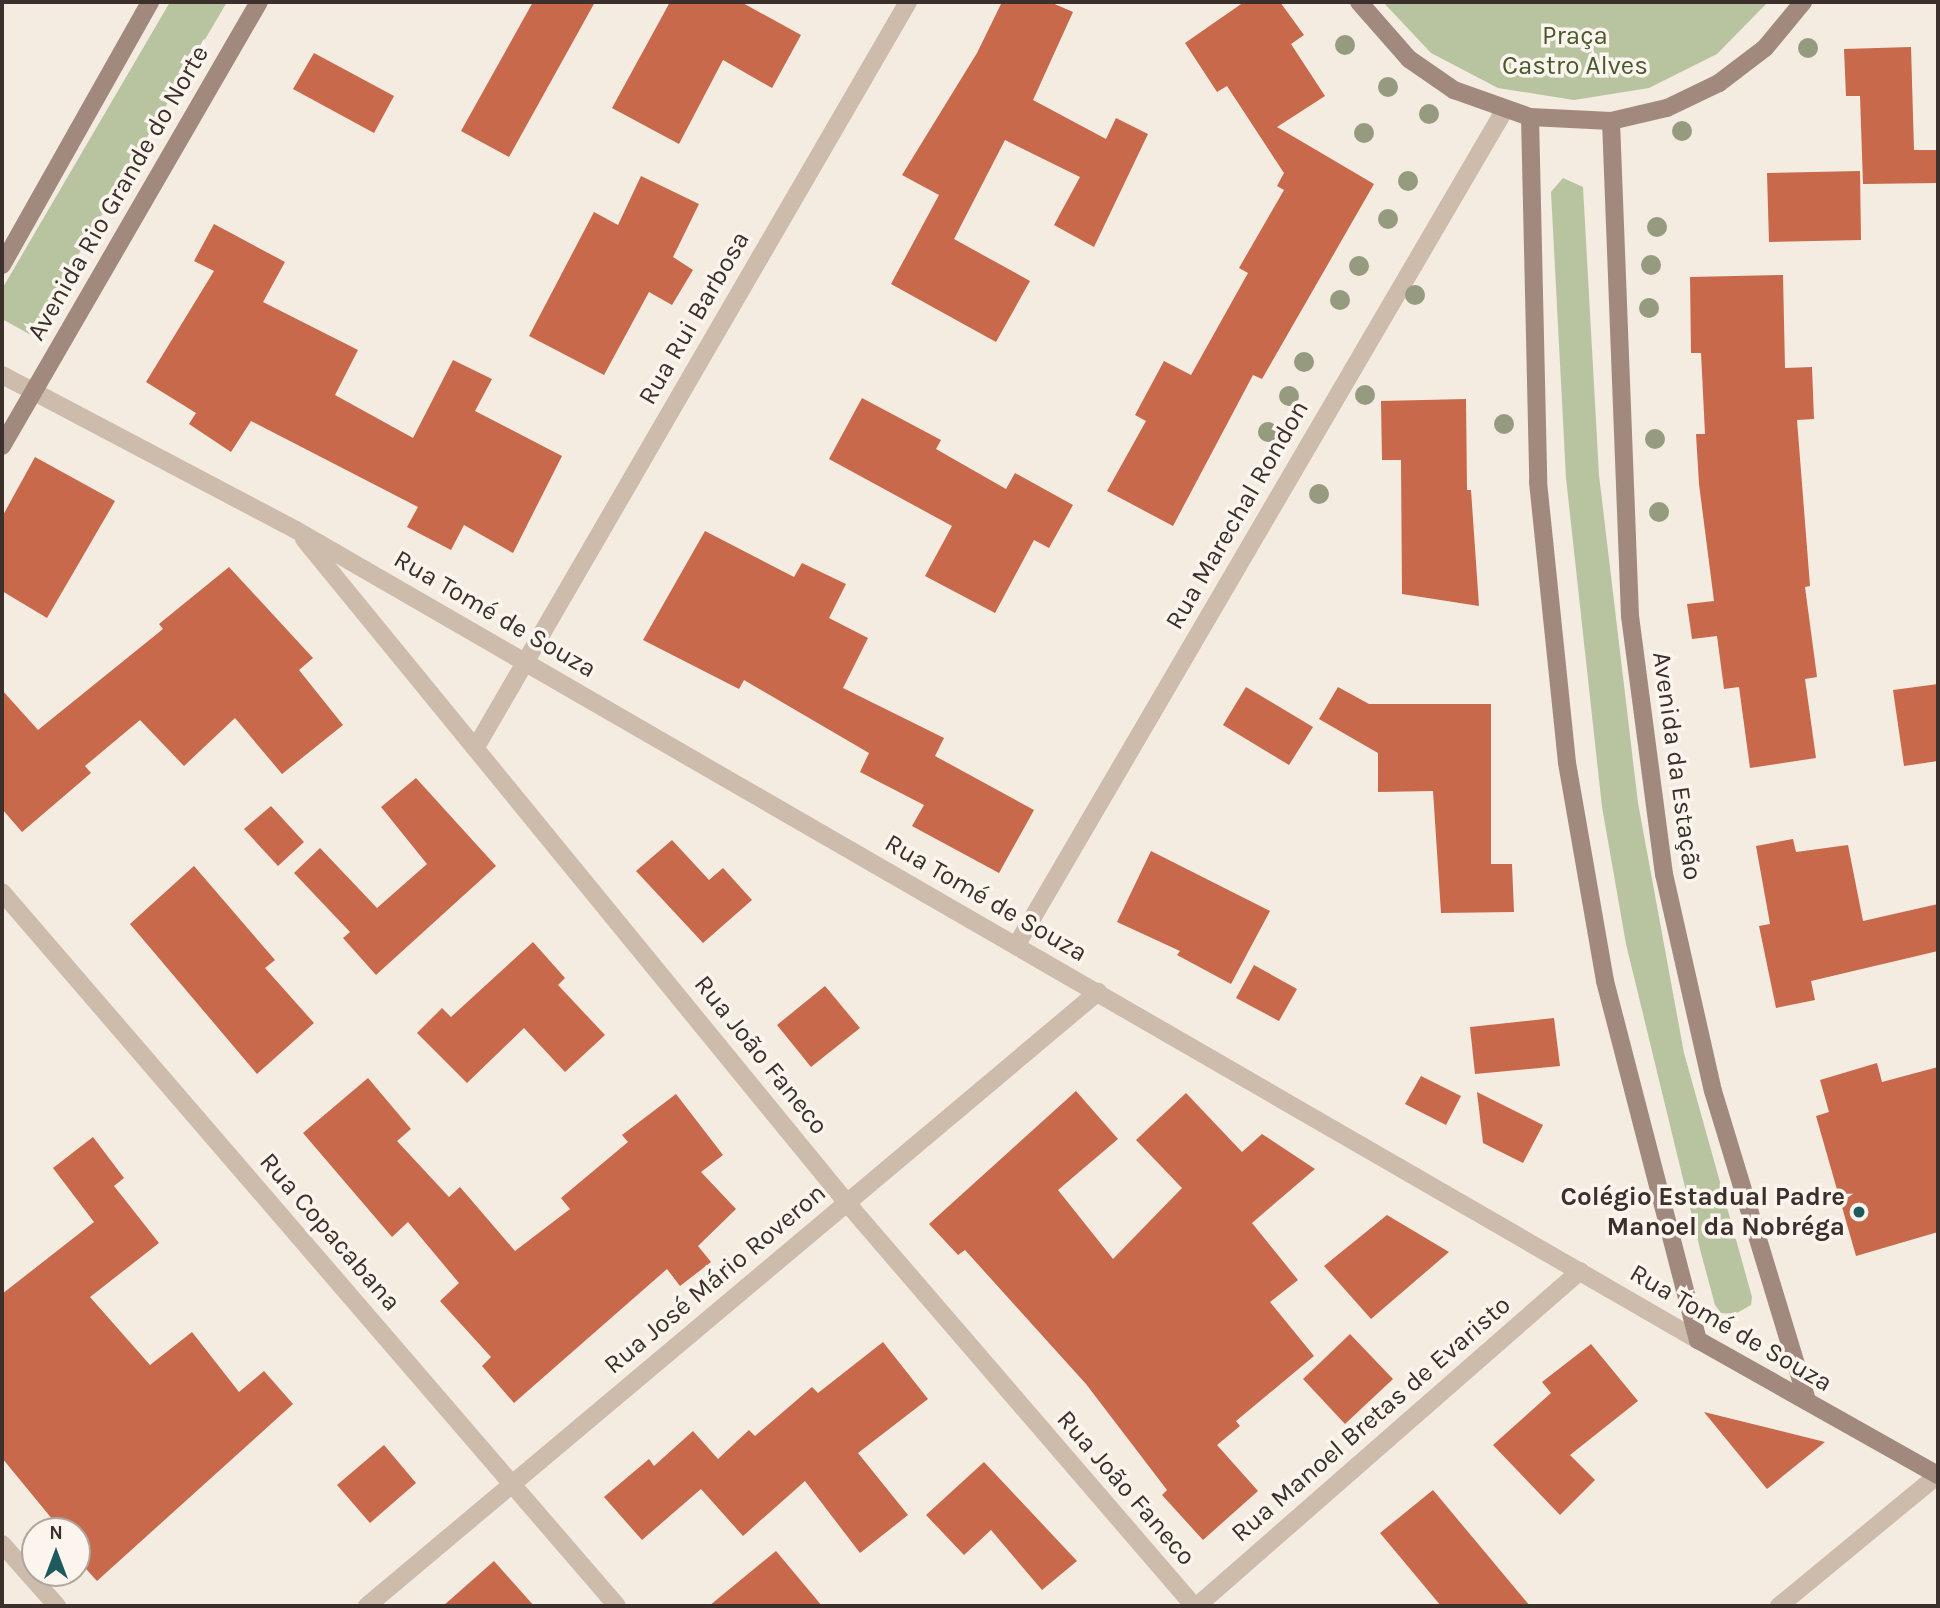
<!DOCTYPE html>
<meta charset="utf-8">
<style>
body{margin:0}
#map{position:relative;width:1940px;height:1608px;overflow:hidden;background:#f4ebe1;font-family:Karla,sans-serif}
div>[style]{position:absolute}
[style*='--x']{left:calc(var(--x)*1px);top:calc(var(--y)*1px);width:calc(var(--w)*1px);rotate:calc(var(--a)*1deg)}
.green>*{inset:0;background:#b8c4a0}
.building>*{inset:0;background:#c8694b}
.street>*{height:18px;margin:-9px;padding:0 9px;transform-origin:9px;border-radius:9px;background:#cdbbac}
.secondary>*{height:18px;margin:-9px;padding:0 9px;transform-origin:9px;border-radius:9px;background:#a18a7d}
.trees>*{width:20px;height:20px;margin:-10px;border-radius:50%;background:#969b7f}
.dots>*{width:19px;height:19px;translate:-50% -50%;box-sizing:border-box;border:4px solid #fbf5ee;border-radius:50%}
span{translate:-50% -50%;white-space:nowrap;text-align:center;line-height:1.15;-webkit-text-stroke:7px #fbf5ee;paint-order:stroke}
.park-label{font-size:26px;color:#4a5a2e}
.street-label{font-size:26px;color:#3b302b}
.poi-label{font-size:26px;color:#3b302b;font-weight:700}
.right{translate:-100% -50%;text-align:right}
.frame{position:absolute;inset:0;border:4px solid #3b302b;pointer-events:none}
.north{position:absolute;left:21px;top:1517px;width:70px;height:70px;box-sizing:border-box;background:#fbf5ee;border:2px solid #aea6a0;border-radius:50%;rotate:0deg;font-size:19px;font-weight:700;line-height:28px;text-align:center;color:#3b302b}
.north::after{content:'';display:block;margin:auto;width:24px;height:32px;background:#1f5a5e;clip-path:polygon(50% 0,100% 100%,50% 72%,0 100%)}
</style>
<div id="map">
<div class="green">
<div style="clip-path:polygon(170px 2px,227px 2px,31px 335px,2px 319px,2px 289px)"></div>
<div style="clip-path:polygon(1383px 2px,1768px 2px,1717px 54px,1649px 88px,1574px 100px,1498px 88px,1431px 53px)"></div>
<div style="clip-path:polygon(1563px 178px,1583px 187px,1599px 475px,1638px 803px,1684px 1053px,1752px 1297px,1751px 1305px,1735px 1314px,1721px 1313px,1715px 1305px,1701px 1253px,1626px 944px,1602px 807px,1566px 478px,1551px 192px)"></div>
</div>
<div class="building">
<div style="clip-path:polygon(533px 2px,595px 2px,509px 157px,461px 131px)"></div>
<div style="clip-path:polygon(670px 2px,741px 2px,801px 35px,772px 88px,723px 60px,679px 144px,612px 108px)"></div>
<div style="clip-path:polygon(1002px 2px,1050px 2px,1073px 12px,1033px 100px,1106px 139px,1116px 118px,1148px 134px,1094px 247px,1054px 225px,1080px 177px,1005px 140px,954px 239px,1030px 281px,996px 342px,891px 284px,939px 195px,902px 175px,977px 53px)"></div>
<div style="clip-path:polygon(1244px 2px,1280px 2px,1304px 35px,1291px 44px,1325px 96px,1277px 127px,1374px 184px,1262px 379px,1253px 375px,1173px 526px,1107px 491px,1146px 421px,1135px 415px,1164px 361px,1191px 375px,1248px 273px,1239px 268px,1284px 190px,1277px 186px,1284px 173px,1227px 86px,1217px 92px,1185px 43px)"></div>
<div style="clip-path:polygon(1911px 47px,1914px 150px,1938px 150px,1938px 183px,1863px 184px,1860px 96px,1846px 96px,1844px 49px)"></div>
<div style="clip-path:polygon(314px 53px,394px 96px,374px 133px,293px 89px)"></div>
<div style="clip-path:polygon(1860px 171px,1861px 240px,1769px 242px,1767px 173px)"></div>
<div style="clip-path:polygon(641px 176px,699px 204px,673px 257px,693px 270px,672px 305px,649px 292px,604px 375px,529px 336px,594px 212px,618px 225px)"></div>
<div style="clip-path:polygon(214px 224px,285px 262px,263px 302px,358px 350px,335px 395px,413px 438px,453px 360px,492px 379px,475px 411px,562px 456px,513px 553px,464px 525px,451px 550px,407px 527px,418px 507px,251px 421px,231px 452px,189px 424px,196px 413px,146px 382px,214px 271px,194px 261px)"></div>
<div style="clip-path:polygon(1783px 275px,1785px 368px,1812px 367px,1814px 419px,1797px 420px,1810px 586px,1805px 587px,1817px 677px,1805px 679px,1816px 758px,1750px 768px,1739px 687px,1724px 689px,1717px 636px,1692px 639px,1687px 604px,1714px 601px,1699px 484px,1696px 434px,1705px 434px,1701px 353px,1691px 353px,1690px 277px)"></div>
<div style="clip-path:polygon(862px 398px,941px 440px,936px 449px,1006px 489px,1015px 473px,1073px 505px,1049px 548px,1034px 540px,995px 613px,925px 576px,952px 526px,829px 459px)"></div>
<div style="clip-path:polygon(1466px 399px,1467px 490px,1471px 490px,1479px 606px,1402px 594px,1401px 460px,1382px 460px,1381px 401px)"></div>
<div style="clip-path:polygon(35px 457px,115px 501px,47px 618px,2px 591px,2px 517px)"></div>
<div style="clip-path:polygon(705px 531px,794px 577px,802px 563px,846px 584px,829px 618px,868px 638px,843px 688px,944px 738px,935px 756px,1034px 810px,999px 873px,912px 826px,924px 805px,860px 772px,869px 753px,744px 680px,739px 689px,643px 640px)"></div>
<div style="clip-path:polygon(229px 567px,313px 658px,299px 670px,343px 725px,282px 774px,235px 718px,184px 766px,140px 720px,85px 766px,91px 773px,22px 832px,2px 809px,2px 690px,38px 730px,163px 629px,159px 624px)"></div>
<div style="clip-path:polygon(1938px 684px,1938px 761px,1904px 766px,1893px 690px)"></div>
<div style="clip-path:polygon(1246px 687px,1313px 727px,1289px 765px,1223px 725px)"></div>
<div style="clip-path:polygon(1338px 687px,1369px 704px,1491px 704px,1491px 864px,1512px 864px,1514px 912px,1441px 913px,1433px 791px,1378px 792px,1378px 753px,1319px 719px)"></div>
<div style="clip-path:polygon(416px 778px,496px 866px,376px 975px,343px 938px,350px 932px,294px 873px,320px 848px,377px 908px,427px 864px,381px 807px)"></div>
<div style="clip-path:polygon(271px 806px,304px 842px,278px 866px,244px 829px)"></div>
<div style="clip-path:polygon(1793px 839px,1796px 852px,1848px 845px,1863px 921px,1938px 904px,1938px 951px,1811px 981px,1815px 1000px,1776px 1008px,1759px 926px,1770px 924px,1756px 846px)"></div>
<div style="clip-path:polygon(672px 840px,709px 880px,723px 868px,752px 900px,703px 943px,636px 871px)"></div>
<div style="clip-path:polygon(1151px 851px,1270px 911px,1231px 984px,1177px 955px,1180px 951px,1117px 922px)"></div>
<div style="clip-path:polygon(194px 866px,275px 960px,265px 968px,314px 1023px,257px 1074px,130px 924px)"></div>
<div style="clip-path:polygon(533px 942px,565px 978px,558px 985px,605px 1035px,565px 1072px,524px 1028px,467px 1083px,417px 1033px,442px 1008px,451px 1017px)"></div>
<div style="clip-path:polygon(1254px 965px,1297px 989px,1279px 1021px,1236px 998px)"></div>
<div style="clip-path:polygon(825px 986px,860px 1028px,811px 1067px,777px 1025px)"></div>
<div style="clip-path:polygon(1554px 1018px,1560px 1066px,1475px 1074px,1470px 1027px)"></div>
<div style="clip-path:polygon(1877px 1063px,1882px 1082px,1938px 1067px,1938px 1232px,1856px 1256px,1816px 1116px,1829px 1112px,1820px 1080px)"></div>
<div style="clip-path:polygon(1421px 1076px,1461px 1096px,1446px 1125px,1405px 1104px)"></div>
<div style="clip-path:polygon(368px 1078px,411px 1129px,397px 1141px,449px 1197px,460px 1187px,515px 1251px,570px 1209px,561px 1198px,628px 1142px,622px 1135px,676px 1094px,723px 1155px,701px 1172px,736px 1209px,698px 1246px,711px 1262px,680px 1286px,667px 1269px,514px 1403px,482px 1366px,491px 1357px,440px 1301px,459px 1283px,408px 1222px,392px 1237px,303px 1133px)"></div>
<div style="clip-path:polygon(1076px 1091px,1118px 1139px,1058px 1190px,1113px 1259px,1182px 1188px,1136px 1140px,1186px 1093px,1242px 1152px,1262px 1134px,1315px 1169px,1252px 1223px,1298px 1280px,1270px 1302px,1314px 1356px,1236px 1421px,1240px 1426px,1217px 1445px,1258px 1491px,1203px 1540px,1162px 1495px,1167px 1490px,1086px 1384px,965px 1250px,958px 1255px,929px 1224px)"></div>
<div style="clip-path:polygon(1477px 1092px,1543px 1125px,1523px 1163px,1483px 1143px)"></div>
<div style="clip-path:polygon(93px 1137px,124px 1178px,114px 1186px,159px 1243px,90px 1297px,150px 1365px,192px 1332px,239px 1392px,264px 1371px,293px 1404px,97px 1581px,77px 1559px,77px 1531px,62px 1531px,2px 1458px,2px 1294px,94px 1222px,53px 1168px)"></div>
<div style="clip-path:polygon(1387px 1215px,1449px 1252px,1371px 1319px,1324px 1266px)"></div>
<div style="clip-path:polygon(1350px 1334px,1393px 1379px,1345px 1424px,1303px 1379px)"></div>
<div style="clip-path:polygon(883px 1342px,928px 1399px,858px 1453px,908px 1515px,860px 1553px,805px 1481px,743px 1536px,701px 1489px,642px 1540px,604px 1497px,649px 1459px,654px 1466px,693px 1431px,718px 1459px,749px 1430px,755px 1436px,812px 1387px,818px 1393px)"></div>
<div style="clip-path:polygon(1591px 1344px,1638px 1401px,1570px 1455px,1595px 1480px,1560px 1515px,1493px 1445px,1551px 1393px,1542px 1382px)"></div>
<div style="clip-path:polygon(1704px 1412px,1825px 1442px,1767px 1489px)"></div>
<div style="clip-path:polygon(384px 1445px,416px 1483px,370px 1523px,337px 1485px)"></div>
<div style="clip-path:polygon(984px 1462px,1077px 1561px,1042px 1590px,991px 1530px,964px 1555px,926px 1515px)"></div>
<div style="clip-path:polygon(1433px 1490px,1530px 1606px,1441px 1606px,1380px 1533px)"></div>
<div style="clip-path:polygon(776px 1551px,822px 1606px,709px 1606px)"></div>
<div style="clip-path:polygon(494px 1561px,534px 1606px,443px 1606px)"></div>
</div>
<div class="street">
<div style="--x:2;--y:375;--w:332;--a:27.8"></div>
<div style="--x:296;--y:530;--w:1619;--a:30.02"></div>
<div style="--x:304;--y:539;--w:858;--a:50.72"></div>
<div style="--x:847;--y:1203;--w:532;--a:49.27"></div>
<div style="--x:476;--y:747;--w:861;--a:-59.89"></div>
<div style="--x:2;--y:892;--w:942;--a:49.26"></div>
<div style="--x:1016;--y:946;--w:967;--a:-59.7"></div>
<div style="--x:2;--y:1544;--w:83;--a:48.4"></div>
<div style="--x:367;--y:1606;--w:955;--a:-40.03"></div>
<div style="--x:1197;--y:1606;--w:509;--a:-41.18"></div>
<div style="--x:1779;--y:1606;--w:206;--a:-39.5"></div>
</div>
<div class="secondary">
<div style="--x:1359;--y:2;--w:76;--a:48.7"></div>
<div style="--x:1409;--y:59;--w:55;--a:34.6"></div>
<div style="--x:1454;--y:90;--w:81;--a:19.6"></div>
<div style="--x:1530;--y:117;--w:81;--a:2.8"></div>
<div style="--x:1611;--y:121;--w:57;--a:-13.1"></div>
<div style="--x:1667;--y:108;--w:58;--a:-25.7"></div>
<div style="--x:1719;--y:83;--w:58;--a:-37.3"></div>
<div style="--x:1765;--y:48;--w:60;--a:-50.4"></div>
<div style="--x:1530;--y:117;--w:365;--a:88.7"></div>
<div style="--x:1538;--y:482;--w:282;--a:84.1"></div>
<div style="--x:1567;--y:763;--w:221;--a:80.1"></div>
<div style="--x:1605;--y:981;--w:371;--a:75.5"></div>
<div style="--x:1698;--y:1340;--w:275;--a:29.4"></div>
<div style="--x:1611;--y:121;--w:495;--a:87.8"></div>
<div style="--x:1630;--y:616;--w:260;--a:82.5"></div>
<div style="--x:1664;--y:874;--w:222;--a:77.3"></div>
<div style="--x:1713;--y:1091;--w:324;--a:73.1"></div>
<div style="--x:2;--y:265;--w:302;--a:-60.6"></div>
<div style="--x:2;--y:446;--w:513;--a:-59.94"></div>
</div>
<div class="trees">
<div style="left:1345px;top:45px"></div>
<div style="left:1808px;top:48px"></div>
<div style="left:1388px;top:87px"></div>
<div style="left:1429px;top:114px"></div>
<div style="left:1682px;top:131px"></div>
<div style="left:1364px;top:133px"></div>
<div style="left:1408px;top:181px"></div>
<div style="left:1388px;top:219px"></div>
<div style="left:1657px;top:227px"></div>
<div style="left:1651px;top:265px"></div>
<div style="left:1359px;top:266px"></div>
<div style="left:1415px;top:295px"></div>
<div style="left:1340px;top:300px"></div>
<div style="left:1649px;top:308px"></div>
<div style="left:1304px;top:362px"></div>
<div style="left:1365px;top:395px"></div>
<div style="left:1289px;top:396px"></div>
<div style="left:1504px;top:424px"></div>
<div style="left:1268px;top:432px"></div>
<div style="left:1655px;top:439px"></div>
<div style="left:1319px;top:494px"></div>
<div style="left:1659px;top:512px"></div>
</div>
<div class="dots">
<div style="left:1859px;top:1212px;background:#1f5a5e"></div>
</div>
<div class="park-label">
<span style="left:1575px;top:51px">Praça<br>Castro Alves</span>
</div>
<div class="street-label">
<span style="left:118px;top:193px;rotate:-60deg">Avenida Rio Grande do Norte</span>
<span style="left:694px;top:318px;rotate:-60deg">Rua Rui Barbosa</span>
<span style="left:1237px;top:515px;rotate:-60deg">Rua Marechal Rondon</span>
<span style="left:495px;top:614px;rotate:30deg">Rua Tomé de Souza</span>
<span style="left:1677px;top:766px;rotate:82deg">Avenida da Estação</span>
<span style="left:986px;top:898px;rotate:30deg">Rua Tomé de Souza</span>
<span style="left:761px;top:1055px;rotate:51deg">Rua João Faneco</span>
<span style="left:330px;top:1232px;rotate:49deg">Rua Copacabana</span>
<span style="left:715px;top:1279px;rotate:-40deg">Rua José Mário Roveron</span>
<span style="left:1731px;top:1328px;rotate:30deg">Rua Tomé de Souza</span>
<span style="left:1371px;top:1419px;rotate:-41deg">Rua Manoel Bretas de Evaristo</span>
<span style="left:1126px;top:1488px;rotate:49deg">Rua João Faneco</span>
</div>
<div class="poi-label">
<span class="right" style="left:1845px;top:1212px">Colégio Estadual Padre<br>Manoel da Nobréga</span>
</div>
<div class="frame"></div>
<div class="north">N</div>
</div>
